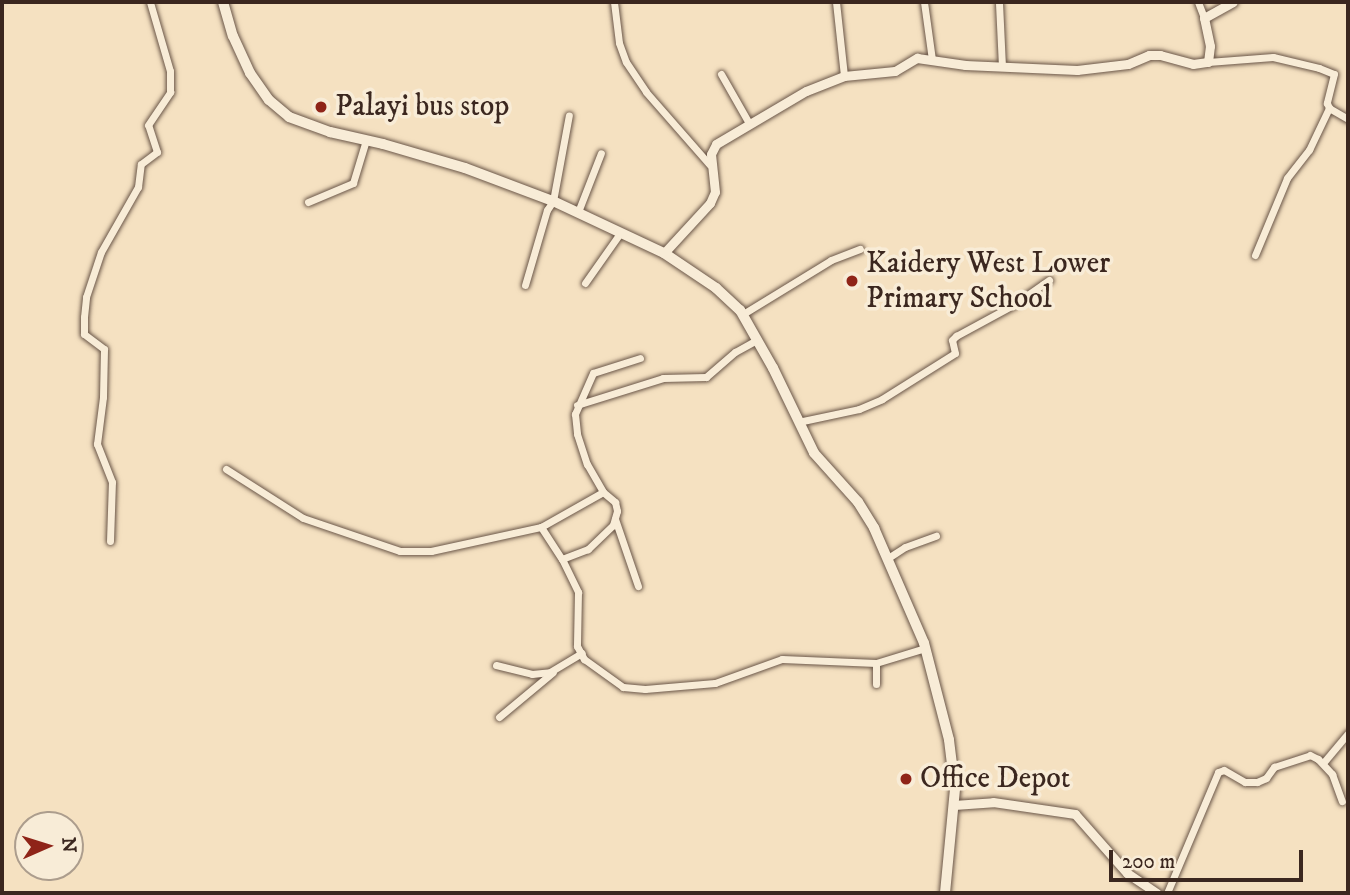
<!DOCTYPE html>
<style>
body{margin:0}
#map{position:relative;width:1350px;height:895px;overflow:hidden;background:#f5e1c1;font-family:"IM FELL DW Pica",serif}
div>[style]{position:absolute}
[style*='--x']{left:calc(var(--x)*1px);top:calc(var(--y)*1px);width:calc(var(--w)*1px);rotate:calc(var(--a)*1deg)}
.roads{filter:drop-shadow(0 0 2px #6a5648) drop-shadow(0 0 2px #6a5648)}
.minor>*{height:7px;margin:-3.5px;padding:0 3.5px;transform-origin:3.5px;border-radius:3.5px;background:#f8ecd7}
.tertiary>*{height:9px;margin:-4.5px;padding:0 4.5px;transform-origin:4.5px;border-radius:4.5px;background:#f8ecd7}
.secondary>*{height:10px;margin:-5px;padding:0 5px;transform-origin:5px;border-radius:5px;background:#f8ecd7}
.dots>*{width:19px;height:19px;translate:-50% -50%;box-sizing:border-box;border:4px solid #f8ecd7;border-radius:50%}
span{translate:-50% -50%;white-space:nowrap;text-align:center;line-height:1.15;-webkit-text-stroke:7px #f8ecd7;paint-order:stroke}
.poi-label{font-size:30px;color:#3b271f}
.left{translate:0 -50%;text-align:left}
.frame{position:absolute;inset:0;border:4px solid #3b271f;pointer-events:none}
.north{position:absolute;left:14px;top:811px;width:70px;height:70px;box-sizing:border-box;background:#f8ecd7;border:2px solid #ac9d8d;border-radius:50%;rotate:87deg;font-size:19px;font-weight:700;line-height:28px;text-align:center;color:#3b271f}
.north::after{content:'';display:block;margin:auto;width:24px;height:32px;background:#8f2418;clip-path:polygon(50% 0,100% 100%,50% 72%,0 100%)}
.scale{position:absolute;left:1109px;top:850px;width:194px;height:32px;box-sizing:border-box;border:4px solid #3b271f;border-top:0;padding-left:9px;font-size:21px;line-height:24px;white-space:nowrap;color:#3b271f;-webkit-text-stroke:5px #f8ecd7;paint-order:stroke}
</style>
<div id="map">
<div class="roads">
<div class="minor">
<div style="--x:614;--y:2;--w:41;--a:83"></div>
<div style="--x:619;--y:43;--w:20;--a:70"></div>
<div style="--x:626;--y:62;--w:36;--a:56"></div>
<div style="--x:646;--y:92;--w:97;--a:48.8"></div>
<div style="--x:836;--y:2;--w:74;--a:83.8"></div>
<div style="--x:924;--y:2;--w:59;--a:82.1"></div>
<div style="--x:1198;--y:2;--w:17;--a:69"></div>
<div style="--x:999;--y:3;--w:64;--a:87.3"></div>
<div style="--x:1208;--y:62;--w:65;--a:-4.4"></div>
<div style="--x:1273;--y:57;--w:47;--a:13.4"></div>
<div style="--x:1319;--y:68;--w:16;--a:22"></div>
<div style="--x:1334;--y:74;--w:30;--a:104"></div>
<div style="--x:1327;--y:103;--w:5;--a:68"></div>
<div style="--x:1329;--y:108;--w:22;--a:30"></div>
<div style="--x:721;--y:74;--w:56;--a:60.3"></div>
<div style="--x:308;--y:202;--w:49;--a:-22.9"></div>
<div style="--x:353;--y:183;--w:45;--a:-73.2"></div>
<div style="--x:578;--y:212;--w:63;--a:-68.7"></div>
<div style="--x:1255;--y:255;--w:83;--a:-67.4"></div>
<div style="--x:1287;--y:178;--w:36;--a:-52"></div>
<div style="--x:1309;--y:150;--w:47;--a:-64.5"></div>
<div style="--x:585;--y:283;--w:62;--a:-54.8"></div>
<div style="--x:525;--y:285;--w:78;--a:-73.7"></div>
<div style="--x:547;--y:210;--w:11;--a:-56"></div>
<div style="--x:553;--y:201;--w:87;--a:-79.5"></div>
<div style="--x:743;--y:314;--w:103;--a:-31.5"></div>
<div style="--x:831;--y:260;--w:31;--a:-21"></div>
<div style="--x:640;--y:358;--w:49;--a:162.3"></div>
<div style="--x:593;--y:373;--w:45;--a:113.7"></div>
<div style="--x:575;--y:414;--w:20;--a:84"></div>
<div style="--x:577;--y:434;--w:32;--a:72"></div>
<div style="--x:587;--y:464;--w:32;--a:60"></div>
<div style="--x:603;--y:492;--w:16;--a:40"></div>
<div style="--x:615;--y:502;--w:9;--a:77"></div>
<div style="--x:617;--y:511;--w:15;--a:106"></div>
<div style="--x:613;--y:525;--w:35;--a:136"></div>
<div style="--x:588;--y:549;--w:28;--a:159"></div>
<div style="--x:562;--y:559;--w:37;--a:64"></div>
<div style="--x:578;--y:592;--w:54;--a:91.1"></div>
<div style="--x:577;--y:646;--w:15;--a:62"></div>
<div style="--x:584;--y:659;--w:48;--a:35.7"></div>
<div style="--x:623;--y:687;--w:22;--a:5"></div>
<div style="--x:645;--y:689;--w:70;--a:-4.9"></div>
<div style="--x:715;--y:683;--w:71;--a:-19.7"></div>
<div style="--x:782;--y:659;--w:94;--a:2.4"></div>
<div style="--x:876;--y:663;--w:51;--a:-17"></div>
<div style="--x:577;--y:405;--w:90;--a:-17.4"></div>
<div style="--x:663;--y:378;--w:43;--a:-1.3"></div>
<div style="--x:706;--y:377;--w:38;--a:-41"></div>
<div style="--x:735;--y:352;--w:25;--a:-29"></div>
<div style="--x:798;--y:422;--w:62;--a:-12"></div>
<div style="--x:859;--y:409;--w:25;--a:-23"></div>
<div style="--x:882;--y:399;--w:86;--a:-32.2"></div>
<div style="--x:955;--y:353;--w:13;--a:-103"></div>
<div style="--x:952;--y:340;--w:6;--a:-45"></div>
<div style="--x:956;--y:336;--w:65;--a:-28.5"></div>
<div style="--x:1013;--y:305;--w:44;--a:-34.8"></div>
<div style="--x:226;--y:469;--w:91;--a:32.5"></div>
<div style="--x:303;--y:518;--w:102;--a:18.8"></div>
<div style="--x:400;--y:551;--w:31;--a:0"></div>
<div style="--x:431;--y:551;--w:113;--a:-12.3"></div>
<div style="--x:541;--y:527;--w:71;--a:-29.4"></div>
<div style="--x:615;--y:519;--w:71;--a:71.1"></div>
<div style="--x:541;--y:527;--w:38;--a:57"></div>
<div style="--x:110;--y:541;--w:59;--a:-88.1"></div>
<div style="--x:112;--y:482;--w:41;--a:-111.5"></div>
<div style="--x:97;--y:444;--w:47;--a:-82.7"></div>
<div style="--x:103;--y:397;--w:48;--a:-88.8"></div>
<div style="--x:104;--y:349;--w:25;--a:-143"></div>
<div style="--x:84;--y:334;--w:17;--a:-90"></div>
<div style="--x:84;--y:317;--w:20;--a:-84"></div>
<div style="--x:86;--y:297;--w:47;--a:-71.6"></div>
<div style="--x:101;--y:252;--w:75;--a:-60.4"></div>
<div style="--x:138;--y:187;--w:23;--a:-83"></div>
<div style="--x:141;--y:164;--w:20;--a:-37"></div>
<div style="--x:157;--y:152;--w:28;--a:-108"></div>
<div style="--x:148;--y:125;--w:40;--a:-56"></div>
<div style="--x:170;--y:92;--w:21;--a:-90"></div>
<div style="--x:170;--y:71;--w:72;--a:-106.2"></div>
<div style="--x:888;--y:558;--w:20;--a:-33"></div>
<div style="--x:905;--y:547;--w:33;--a:-20"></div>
<div style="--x:876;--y:663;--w:21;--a:90"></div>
<div style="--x:496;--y:665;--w:37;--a:14"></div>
<div style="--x:532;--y:674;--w:18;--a:-6"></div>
<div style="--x:550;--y:672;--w:37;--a:-31"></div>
<div style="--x:499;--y:717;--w:70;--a:-39.8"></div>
<div style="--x:1323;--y:763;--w:39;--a:-50"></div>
<div style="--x:1167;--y:893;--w:131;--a:-67.1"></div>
<div style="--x:1218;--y:772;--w:6;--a:-18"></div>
<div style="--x:1224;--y:770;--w:24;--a:30"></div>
<div style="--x:1245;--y:782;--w:12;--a:0"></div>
<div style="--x:1257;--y:782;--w:10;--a:-24"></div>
<div style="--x:1266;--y:778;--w:14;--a:-54"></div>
<div style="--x:1274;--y:767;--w:38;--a:-18"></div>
<div style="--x:1310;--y:755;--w:9;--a:27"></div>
<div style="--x:1318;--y:759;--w:21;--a:47"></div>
<div style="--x:1332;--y:774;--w:29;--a:70"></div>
</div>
<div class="tertiary">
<div style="--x:664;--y:253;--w:68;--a:-47.4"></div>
<div style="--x:710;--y:203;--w:12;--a:-66"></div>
<div style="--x:715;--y:192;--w:38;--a:-96"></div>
<div style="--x:711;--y:154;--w:11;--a:-63"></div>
<div style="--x:716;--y:144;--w:104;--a:-30.5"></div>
<div style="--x:806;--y:91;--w:41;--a:-21.5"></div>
<div style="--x:844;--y:76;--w:51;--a:-5.6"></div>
<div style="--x:895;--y:71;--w:26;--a:-31"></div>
<div style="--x:917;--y:58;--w:49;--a:8.3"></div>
<div style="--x:965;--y:65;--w:112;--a:2.6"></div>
<div style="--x:1077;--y:70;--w:51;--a:-6.7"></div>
<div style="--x:1128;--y:64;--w:23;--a:-23"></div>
<div style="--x:1149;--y:55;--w:11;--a:0"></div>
<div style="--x:1160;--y:55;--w:34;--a:15"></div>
<div style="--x:1193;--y:64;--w:15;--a:-8"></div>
<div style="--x:1208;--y:62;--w:16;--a:-83"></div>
<div style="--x:1210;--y:46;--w:29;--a:-102"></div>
<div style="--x:1204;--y:18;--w:33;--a:-29"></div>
<div style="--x:954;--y:805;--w:39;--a:-4"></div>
<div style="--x:993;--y:802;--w:83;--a:8.3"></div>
<div style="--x:1075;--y:814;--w:79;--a:48.6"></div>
<div style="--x:1127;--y:873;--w:36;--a:34"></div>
</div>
<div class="secondary">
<div style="--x:223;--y:2;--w:35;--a:74"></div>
<div style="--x:233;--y:36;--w:41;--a:65.3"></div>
<div style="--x:250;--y:73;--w:33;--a:55"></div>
<div style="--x:269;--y:100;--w:26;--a:40"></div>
<div style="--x:289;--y:117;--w:44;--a:20.1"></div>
<div style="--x:330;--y:132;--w:54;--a:12.8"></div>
<div style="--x:383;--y:144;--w:85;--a:16.3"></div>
<div style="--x:465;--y:168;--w:94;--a:20.6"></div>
<div style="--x:553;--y:201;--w:123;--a:25.1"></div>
<div style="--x:664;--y:253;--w:63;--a:33.9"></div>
<div style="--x:716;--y:288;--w:33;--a:43"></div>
<div style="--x:740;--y:310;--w:67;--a:60.4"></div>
<div style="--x:773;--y:368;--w:94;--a:64.2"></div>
<div style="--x:814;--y:453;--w:66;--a:48.1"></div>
<div style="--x:858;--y:502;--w:31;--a:58"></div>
<div style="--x:874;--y:528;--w:125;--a:66.5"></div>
<div style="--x:924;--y:643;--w:100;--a:75.5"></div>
<div style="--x:949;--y:740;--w:49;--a:83"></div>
<div style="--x:955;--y:789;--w:104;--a:95.5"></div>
</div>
</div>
<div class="dots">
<div style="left:321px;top:107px;background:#8f2418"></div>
<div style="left:852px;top:281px;background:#8f2418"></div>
<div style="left:906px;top:779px;background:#8f2418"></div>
</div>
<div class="poi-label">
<span class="left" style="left:335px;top:107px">Palayi bus stop</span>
<span class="left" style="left:866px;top:281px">Kaidery West Lower<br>Primary School</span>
<span class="left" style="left:920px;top:779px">Office Depot</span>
</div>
<div class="frame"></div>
<div class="north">N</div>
<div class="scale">200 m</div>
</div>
